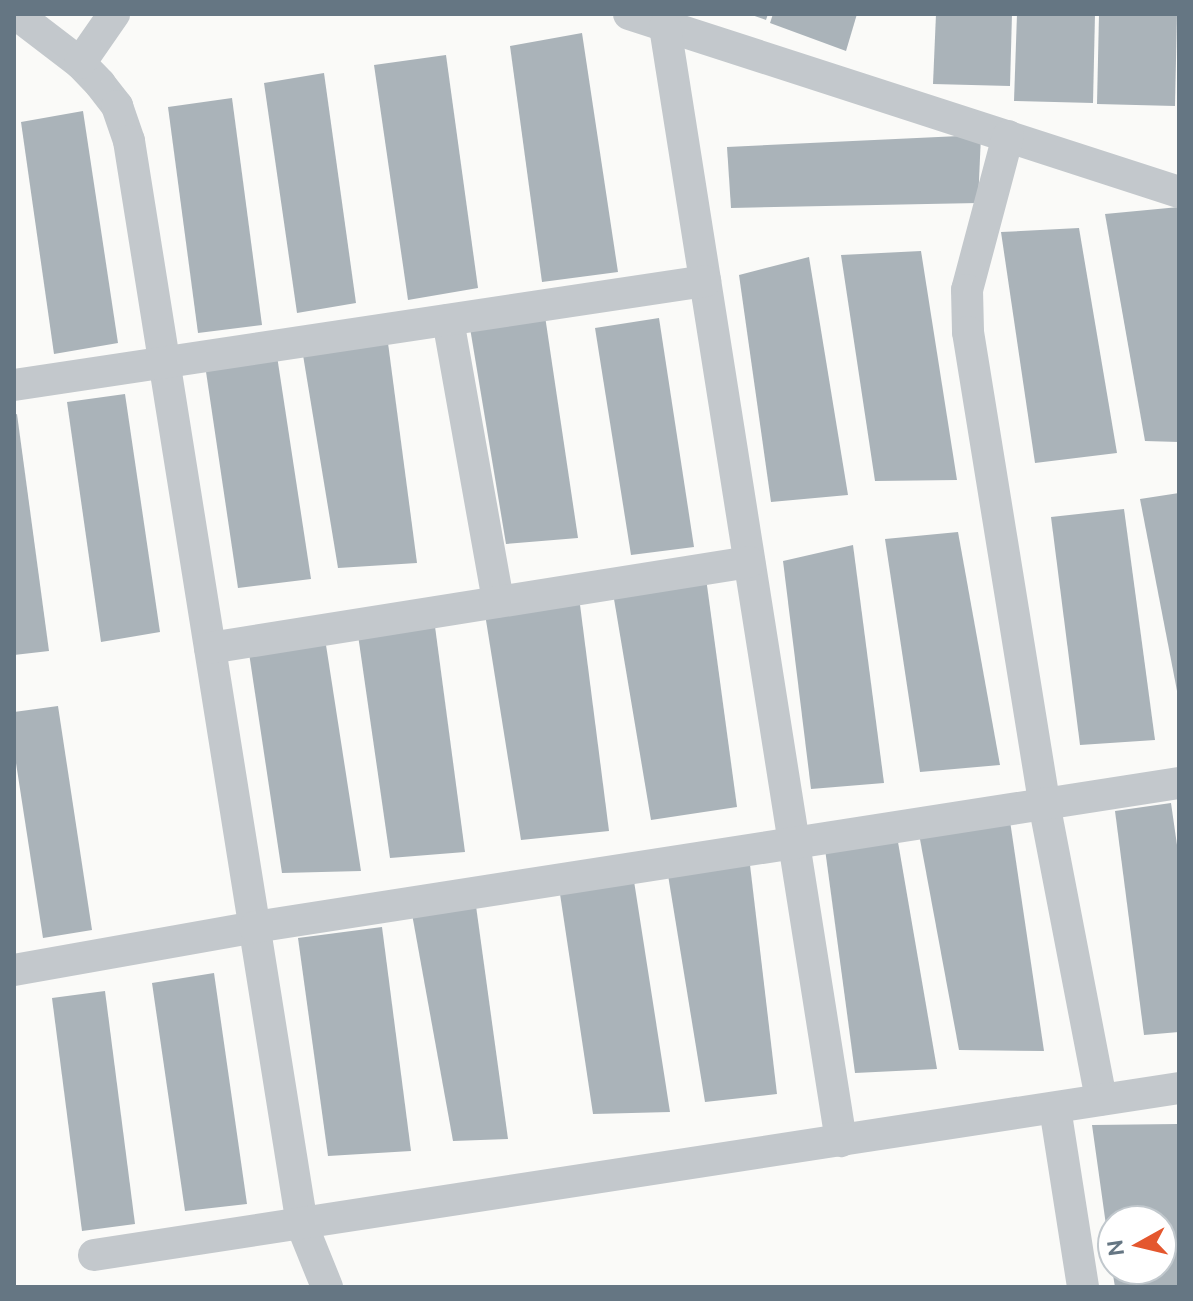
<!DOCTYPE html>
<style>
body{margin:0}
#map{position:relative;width:1193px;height:1301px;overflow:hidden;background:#fafaf8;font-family:Ubuntu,sans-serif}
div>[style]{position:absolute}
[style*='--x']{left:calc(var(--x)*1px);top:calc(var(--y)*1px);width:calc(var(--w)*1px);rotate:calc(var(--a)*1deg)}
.building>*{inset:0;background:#aab3b9}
.minor>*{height:32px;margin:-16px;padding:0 16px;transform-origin:16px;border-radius:16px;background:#c3c8cc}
span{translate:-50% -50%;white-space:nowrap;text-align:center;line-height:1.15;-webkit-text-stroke:8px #fff;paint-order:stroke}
.frame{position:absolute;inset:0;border:16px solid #657683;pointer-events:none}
.north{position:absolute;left:1097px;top:1205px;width:80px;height:80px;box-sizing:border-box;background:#fff;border:2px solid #c1c8cd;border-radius:50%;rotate:262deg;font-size:22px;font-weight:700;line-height:32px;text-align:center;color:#657683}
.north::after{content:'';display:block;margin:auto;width:28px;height:36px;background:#e4572e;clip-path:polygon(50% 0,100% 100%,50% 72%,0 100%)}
</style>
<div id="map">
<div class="building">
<div style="clip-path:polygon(749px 14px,768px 14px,766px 20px)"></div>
<div style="clip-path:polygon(773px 14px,857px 14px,846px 51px,770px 23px)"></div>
<div style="clip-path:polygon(936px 14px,1012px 14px,1010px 86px,933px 84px)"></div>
<div style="clip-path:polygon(1017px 14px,1095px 14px,1093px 103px,1014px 101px)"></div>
<div style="clip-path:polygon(1099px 14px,1177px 14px,1175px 106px,1097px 104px)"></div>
<div style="clip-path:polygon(582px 33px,618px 272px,542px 282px,510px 46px)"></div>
<div style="clip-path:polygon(446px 55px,478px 288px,408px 300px,374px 65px)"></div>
<div style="clip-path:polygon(324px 73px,356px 303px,297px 313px,264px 83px)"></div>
<div style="clip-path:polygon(232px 98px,262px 325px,198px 333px,168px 107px)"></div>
<div style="clip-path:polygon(83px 111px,118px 343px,54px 354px,21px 122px)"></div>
<div style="clip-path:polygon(981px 135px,978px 203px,731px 208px,727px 147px)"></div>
<div style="clip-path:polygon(1179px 207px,1179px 442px,1145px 441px,1105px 214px)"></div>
<div style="clip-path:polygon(1079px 228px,1117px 453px,1035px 463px,1001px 232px)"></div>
<div style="clip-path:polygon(921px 251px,957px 480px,875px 481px,841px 255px)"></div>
<div style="clip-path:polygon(809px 257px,848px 495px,771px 502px,739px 275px)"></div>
<div style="clip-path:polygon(545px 316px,578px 538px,506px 544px,470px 328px)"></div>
<div style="clip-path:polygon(659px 318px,694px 547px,631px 555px,595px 328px)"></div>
<div style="clip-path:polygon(388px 343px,417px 563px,338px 568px,303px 355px)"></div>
<div style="clip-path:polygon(277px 356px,311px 579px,238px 588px,205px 365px)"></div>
<div style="clip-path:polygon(125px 394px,160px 632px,101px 642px,67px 402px)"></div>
<div style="clip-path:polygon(17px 414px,49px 651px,14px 655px,14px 415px)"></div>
<div style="clip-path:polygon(1179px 493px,1179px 696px,1178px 696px,1140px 499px)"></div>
<div style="clip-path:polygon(1124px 509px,1155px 740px,1080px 745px,1051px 517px)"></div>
<div style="clip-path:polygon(958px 532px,1000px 765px,920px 772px,885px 539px)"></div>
<div style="clip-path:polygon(853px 545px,884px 783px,811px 789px,783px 561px)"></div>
<div style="clip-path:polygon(706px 578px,737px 807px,651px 820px,613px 593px)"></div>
<div style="clip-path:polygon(579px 597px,609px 831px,521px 840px,485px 614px)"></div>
<div style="clip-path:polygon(434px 619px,465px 852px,390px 858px,358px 635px)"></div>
<div style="clip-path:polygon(326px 645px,361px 871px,282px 873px,249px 653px)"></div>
<div style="clip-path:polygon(58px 706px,92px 930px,43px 938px,14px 750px,14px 712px)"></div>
<div style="clip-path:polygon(1171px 803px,1179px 859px,1179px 1032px,1144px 1035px,1115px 811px)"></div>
<div style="clip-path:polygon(1010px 821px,1044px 1051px,959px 1050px,919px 834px)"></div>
<div style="clip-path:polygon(898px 842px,937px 1069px,855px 1073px,825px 849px)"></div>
<div style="clip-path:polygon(750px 865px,777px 1094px,705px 1102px,668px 875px)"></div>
<div style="clip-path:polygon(634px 881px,670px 1112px,593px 1114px,560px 894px)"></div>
<div style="clip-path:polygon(476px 906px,508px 1139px,453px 1141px,412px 914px)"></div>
<div style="clip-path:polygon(382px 927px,411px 1151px,328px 1156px,298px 938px)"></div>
<div style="clip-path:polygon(214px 973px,247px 1204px,185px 1211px,152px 983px)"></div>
<div style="clip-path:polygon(105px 991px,135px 1224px,82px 1231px,52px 998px)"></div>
<div style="clip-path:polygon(1178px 1124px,1179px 1287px,1115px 1287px,1112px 1269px,1161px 1269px,1161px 1221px,1113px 1221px,1111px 1261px,1092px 1125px)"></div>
</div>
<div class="minor">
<div style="--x:16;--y:14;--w:81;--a:37.4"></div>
<div style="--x:80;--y:63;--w:29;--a:46"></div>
<div style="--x:100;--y:84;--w:28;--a:52"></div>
<div style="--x:117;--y:106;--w:37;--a:71"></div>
<div style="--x:129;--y:141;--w:1098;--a:80.93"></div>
<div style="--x:302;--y:1225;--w:67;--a:68"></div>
<div style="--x:629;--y:14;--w:578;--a:17.93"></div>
<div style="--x:665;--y:27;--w:1128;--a:81.02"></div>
<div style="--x:80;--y:63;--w:60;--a:-55.2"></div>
<div style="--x:1008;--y:136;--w:159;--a:104.9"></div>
<div style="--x:967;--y:290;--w:42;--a:88.6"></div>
<div style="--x:968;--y:332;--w:477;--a:80.8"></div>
<div style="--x:1044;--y:803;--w:302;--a:79.1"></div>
<div style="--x:448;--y:320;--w:286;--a:79.9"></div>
<div style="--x:14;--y:385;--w:699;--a:-8.56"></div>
<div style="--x:210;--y:648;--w:546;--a:-9.07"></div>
<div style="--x:14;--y:970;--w:245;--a:-10.1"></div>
<div style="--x:255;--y:927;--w:935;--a:-8.86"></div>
<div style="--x:1055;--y:1108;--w:181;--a:81.1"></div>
<div style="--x:94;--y:1255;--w:1098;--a:-8.75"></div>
</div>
<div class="frame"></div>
<div class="north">N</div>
</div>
